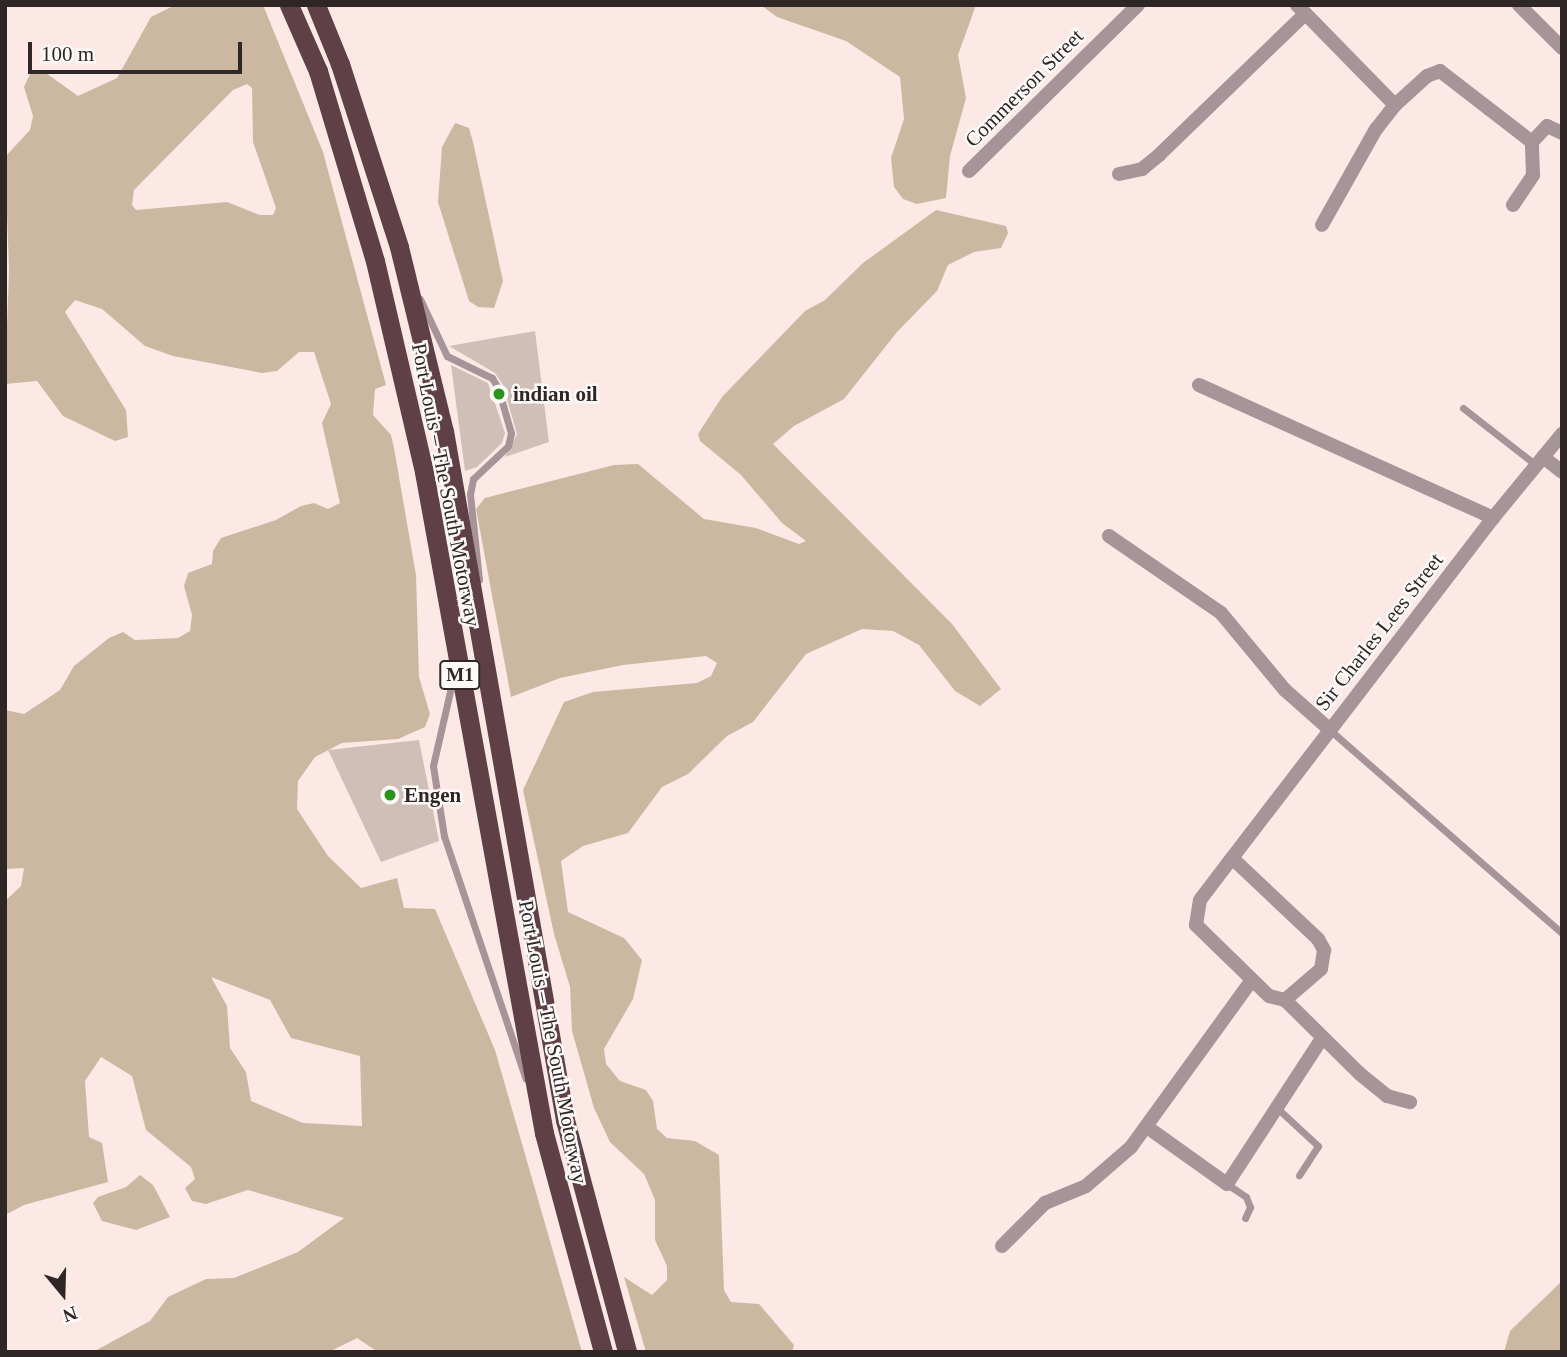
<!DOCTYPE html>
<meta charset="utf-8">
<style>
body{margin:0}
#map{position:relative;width:1567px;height:1357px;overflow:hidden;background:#fce9e6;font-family:Georgia,serif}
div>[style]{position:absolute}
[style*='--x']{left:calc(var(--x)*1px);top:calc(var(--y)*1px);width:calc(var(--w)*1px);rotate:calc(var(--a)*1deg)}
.green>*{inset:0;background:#ccb8a0}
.building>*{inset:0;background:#cfbfb7}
.service>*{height:7px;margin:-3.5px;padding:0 3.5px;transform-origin:3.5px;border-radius:3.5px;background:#a79498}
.minor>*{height:14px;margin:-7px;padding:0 7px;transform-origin:7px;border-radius:7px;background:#a79498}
.trunk>*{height:19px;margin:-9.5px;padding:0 9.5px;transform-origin:9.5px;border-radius:9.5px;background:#604047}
.dots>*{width:19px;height:19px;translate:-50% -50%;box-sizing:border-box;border:4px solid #fefaf9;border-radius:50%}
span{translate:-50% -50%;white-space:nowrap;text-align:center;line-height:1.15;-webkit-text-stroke:5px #fefaf9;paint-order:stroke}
.shield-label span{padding:2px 5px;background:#fefaf9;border:2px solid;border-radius:5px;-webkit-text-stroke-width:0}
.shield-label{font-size:19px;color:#2e2726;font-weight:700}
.street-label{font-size:21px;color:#2e2726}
.poi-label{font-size:21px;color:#2e2726;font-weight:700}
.left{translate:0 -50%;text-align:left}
.frame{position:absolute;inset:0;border:7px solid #2e2726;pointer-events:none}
.north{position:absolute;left:28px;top:1259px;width:70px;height:70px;-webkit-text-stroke:5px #fefaf9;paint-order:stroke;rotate:161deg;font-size:19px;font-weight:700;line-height:28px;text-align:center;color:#2e2726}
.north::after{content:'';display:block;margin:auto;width:24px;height:32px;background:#2e2726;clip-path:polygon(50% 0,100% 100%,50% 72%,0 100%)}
.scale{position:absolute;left:28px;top:42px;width:214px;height:32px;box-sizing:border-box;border:4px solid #2e2726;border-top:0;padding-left:9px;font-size:21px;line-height:24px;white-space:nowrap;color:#2e2726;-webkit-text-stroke:5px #fefaf9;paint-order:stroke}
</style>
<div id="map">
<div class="green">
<div style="clip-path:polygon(evenodd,175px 5px,263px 5px,323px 152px,386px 385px,375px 389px,373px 415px,391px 435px,394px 448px,416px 575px,419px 677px,430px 714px,425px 727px,398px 739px,342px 743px,315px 757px,298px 781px,297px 809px,328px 856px,361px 888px,397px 878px,404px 908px,435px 909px,495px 1050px,582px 1352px,378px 1352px,357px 1338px,329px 1352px,93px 1352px,150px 1321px,168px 1297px,206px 1279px,234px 1278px,298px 1252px,344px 1218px,248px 1190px,206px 1204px,192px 1201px,185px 1188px,195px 1179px,191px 1167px,146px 1130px,132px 1076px,101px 1057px,85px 1081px,89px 1137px,102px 1143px,108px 1182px,24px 1205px,5px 1215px,5px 901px,21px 886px,24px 868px,5px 869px,5px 710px,24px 714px,60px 690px,74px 666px,109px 638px,123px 632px,135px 640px,178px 638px,190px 631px,192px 615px,184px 586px,188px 573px,212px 564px,213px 551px,221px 538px,276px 520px,301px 506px,314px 503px,328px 509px,340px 503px,322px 423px,331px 404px,314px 352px,299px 352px,277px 371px,262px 373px,173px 356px,145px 346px,102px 309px,75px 300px,65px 312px,126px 410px,128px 437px,115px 441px,63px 416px,37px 381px,5px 384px,9px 270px,5px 157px,30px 130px,33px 116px,24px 87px,30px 74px,43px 71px,78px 96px,117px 78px,151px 17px,175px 5px,247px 84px,252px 88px,253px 142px,276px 208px,273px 215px,260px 215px,227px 202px,136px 210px,132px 205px,134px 190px,233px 90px,247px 84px,175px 5px,211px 977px,270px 1000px,291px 1038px,360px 1056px,362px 1126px,303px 1123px,251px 1101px,246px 1072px,230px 1048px,227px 1006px,211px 977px)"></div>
<div style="clip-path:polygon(761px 5px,976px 5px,958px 55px,966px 98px,950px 156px,946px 198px,917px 204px,903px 199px,894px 187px,891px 158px,904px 119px,900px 77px,846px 41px,777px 17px)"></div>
<div style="clip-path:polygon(455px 123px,469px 128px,473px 142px,503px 281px,494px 308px,478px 307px,469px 301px,438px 202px,442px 147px)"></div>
<div style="clip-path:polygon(936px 210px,1006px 226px,1008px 233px,1001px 248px,974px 252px,948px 265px,937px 291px,897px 332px,844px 399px,794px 426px,773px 444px,952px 624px,1001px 689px,980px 706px,955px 691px,919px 645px,893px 631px,862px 629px,806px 654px,753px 722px,727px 736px,688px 774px,662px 787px,628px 833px,583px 846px,561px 861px,568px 912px,624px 938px,642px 960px,633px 999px,604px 1049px,606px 1064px,620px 1081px,646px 1090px,653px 1101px,657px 1129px,667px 1138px,695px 1141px,719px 1155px,724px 1290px,731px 1302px,759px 1304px,794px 1345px,792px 1352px,646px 1352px,624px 1277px,652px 1295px,667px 1280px,667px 1266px,655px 1240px,655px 1200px,644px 1174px,610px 1142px,594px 1108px,572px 1031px,570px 987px,554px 934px,523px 790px,564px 702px,593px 692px,697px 683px,711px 676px,717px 663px,706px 656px,623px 665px,560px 678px,511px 697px,476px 509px,485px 498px,614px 465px,638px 464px,704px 519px,756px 528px,799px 544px,806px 541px,782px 523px,741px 475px,700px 441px,698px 434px,722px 397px,805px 311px,825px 300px,863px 263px)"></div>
<div style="clip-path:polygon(140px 1175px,153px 1185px,170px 1217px,136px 1230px,102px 1221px,93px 1203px,98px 1197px,126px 1187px)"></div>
<div style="clip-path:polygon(1562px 1281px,1562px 1352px,1504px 1352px,1510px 1331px)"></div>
</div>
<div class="building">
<div style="clip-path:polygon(535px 331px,549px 442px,505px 457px,517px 434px,503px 385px,495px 373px,449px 346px)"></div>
<div style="clip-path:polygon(451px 365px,488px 383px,505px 433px,502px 443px,477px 467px,465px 471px)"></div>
<div style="clip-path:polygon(419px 740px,439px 841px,381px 862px,328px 750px)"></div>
</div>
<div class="service">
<div style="--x:420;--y:299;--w:63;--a:64.7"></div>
<div style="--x:447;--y:356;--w:50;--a:26.1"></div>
<div style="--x:492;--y:378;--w:12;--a:59"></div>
<div style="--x:498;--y:388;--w:47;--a:73.9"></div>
<div style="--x:511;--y:433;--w:13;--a:103"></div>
<div style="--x:508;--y:446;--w:48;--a:136.7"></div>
<div style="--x:473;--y:479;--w:15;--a:101"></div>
<div style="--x:470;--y:494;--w:86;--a:84"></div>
<div style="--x:1463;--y:408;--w:93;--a:38"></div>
<div style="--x:454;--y:674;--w:94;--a:102.9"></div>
<div style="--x:433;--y:766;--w:71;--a:81.1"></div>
<div style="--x:444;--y:836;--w:256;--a:71.4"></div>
<div style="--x:1331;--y:731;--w:307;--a:41.2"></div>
<div style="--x:1277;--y:1108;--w:56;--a:42.8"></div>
<div style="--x:1318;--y:1146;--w:35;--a:123"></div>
<div style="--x:1227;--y:1184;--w:23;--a:34"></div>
<div style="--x:1246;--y:1197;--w:11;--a:68"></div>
<div style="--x:1250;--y:1207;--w:12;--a:114"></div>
</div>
<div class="minor">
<div style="--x:1297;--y:5;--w:140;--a:45.6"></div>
<div style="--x:1395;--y:105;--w:31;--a:128"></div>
<div style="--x:1376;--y:129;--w:110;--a:119.4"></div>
<div style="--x:1519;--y:5;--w:61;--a:45"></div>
<div style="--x:1395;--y:105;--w:43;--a:-42.2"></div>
<div style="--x:1427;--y:76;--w:14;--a:-21"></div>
<div style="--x:1440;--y:71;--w:116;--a:37.7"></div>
<div style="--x:1532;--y:142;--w:22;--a:-47"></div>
<div style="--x:1547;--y:126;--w:17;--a:25"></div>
<div style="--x:969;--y:171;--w:237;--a:-44.5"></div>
<div style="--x:1119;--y:174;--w:24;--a:-12"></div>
<div style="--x:1142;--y:169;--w:22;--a:-39"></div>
<div style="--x:1159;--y:155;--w:203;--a:-44"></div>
<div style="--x:1513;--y:205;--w:36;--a:-56"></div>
<div style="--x:1533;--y:175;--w:33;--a:-92"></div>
<div style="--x:1199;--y:385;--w:323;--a:24.3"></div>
<div style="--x:1543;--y:457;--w:24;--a:38"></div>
<div style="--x:1109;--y:536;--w:136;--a:34.5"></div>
<div style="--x:1221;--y:613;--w:100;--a:50.3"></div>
<div style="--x:1285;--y:690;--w:60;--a:41.6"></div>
<div style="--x:1232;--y:858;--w:118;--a:43.3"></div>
<div style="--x:1318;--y:939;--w:13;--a:61"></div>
<div style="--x:1324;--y:950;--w:19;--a:99"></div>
<div style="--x:1321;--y:969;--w:48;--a:139.3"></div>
<div style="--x:1285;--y:1000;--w:16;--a:-166"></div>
<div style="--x:1269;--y:996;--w:102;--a:-135.8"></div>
<div style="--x:1196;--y:925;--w:25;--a:-81"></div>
<div style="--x:1200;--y:900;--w:53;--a:-52.7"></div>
<div style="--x:1232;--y:858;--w:429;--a:-52.5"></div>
<div style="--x:1493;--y:518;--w:109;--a:-50.6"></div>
<div style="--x:1285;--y:1000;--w:105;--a:44.6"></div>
<div style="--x:1360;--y:1074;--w:35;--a:39"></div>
<div style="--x:1387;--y:1096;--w:24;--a:15"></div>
<div style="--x:1147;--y:1127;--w:98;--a:35.5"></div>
<div style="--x:1227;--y:1184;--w:174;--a:-56.9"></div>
<div style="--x:1002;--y:1246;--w:61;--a:-45"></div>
<div style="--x:1045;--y:1203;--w:44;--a:-22.5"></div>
<div style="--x:1086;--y:1186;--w:60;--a:-40.9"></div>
<div style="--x:1131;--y:1147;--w:206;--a:-54.1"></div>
</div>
<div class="trunk">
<div style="--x:289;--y:5;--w:72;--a:66.3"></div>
<div style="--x:318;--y:71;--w:198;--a:73.3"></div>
<div style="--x:375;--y:261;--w:217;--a:76.9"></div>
<div style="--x:424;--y:472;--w:672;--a:79.71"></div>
<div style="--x:544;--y:1133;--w:227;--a:74.9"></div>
<div style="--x:316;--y:5;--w:64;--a:67.9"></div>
<div style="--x:340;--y:64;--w:192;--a:72.1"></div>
<div style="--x:399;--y:247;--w:189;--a:76.3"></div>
<div style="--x:444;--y:431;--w:700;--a:80.04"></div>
<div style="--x:565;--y:1120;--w:240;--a:75"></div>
</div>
<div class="dots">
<div style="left:499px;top:394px;background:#29951f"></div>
<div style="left:390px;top:795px;background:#29951f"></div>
</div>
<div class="shield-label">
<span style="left:460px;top:675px">M1</span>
</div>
<div class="street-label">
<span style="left:1024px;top:88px;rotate:-45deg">Commerson Street</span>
<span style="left:446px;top:485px;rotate:79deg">Port Louis – The South Motorway</span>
<span style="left:1379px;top:632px;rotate:-52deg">Sir Charles Lees Street</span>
<span style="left:553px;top:1042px;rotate:79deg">Port Louis – The South Motorway</span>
</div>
<div class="poi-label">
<span class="left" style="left:513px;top:394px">indian oil</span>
<span class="left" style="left:404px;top:795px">Engen</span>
</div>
<div class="frame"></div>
<div class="north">N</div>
<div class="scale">100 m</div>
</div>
